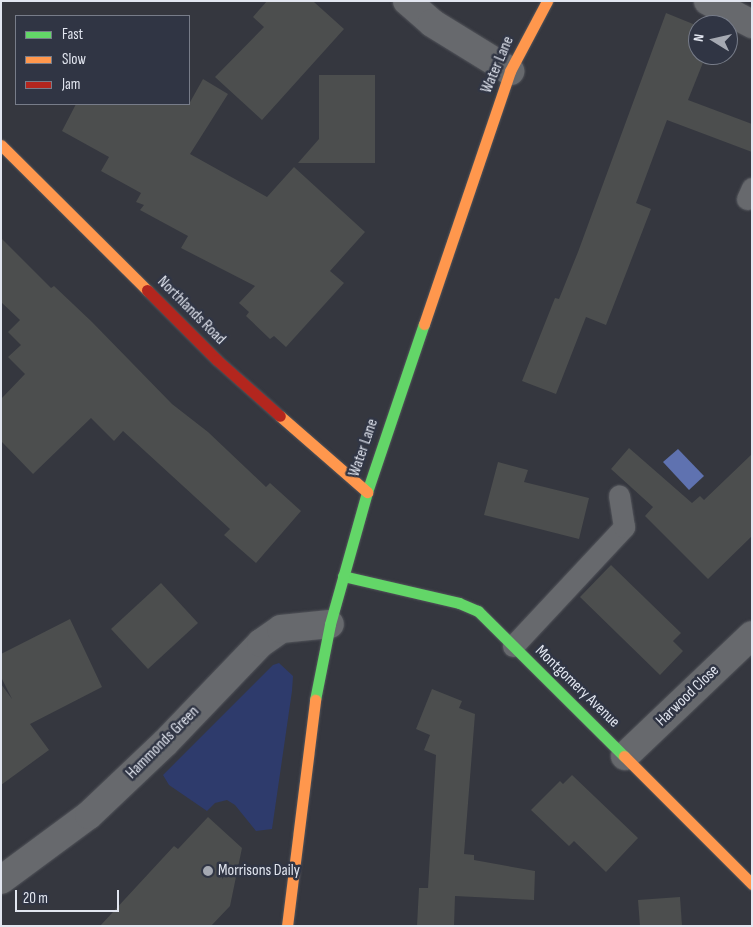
<!DOCTYPE html>
<style>
body{margin:0}
#map{position:relative;width:753px;height:927px;overflow:hidden;background:#35373f;font-family:"Sofia Sans Condensed",sans-serif}
div>[style]{position:absolute}
[style*='--x']{left:calc(var(--x)*1px);top:calc(var(--y)*1px);width:calc(var(--w)*1px);rotate:calc(var(--a)*1deg)}
.green>*{inset:0;background:#2e3b6c}
.water>*{inset:0;background:#5f72b0}
.building>*{inset:0;background:#4c4e4e}
.roads{filter:drop-shadow(0 0 1px #52545a) drop-shadow(0 0 1px #52545a)}
.lane>*{height:21px;margin:-10.5px;padding:0 10.5px;transform-origin:10.5px;border-radius:10.5px;background:#67696d}
.street>*{height:28px;margin:-14px;padding:0 14px;transform-origin:14px;border-radius:14px;background:#67696d}
.fast>*{height:11px;margin:-5.5px;padding:0 5.5px;transform-origin:5.5px;border-radius:5.5px;background:#63d668}
.slow>*{height:11px;margin:-5.5px;padding:0 5.5px;transform-origin:5.5px;border-radius:5.5px;background:#ff974d}
.jam>*{height:11px;margin:-5.5px;padding:0 5.5px;transform-origin:5.5px;border-radius:5.5px;background:#b3261e}
.dots>*{width:14px;height:14px;translate:-50% -50%;box-sizing:border-box;border:2px solid #303544;border-radius:50%}
span{translate:-50% -50%;white-space:nowrap;text-align:center;line-height:1.15;-webkit-text-stroke:5px #303544;paint-order:stroke}
.street-label{font-size:16px;color:#e2e6f0}
.poi-label{font-size:16px;color:#e2e6f0}
.left{translate:0 -50%;text-align:left}
.frame{position:absolute;inset:0;border:2px solid #e2e6f0;pointer-events:none}
.legend{position:absolute;left:15px;top:15px;width:175px;height:90px;box-sizing:border-box;background:#303544;border:1px solid #777c89;margin:0;padding:6px 9px;list-style:none;font-size:15px;color:#e2e6f0}
.legend li{display:flex;align-items:center;gap:10px;height:25px}
.legend b{width:25px;border:1px solid #777c89}
.north{position:absolute;left:688px;top:15px;width:50px;height:50px;box-sizing:border-box;background:#303544;border:1px solid #777c89;border-radius:50%;rotate:279deg;font-size:14px;font-weight:700;line-height:20px;text-align:center;color:#e2e6f0}
.north::after{content:'';display:block;margin:auto;width:18px;height:22px;background:#a5a9b2;clip-path:polygon(50% 0,100% 100%,50% 72%,0 100%)}
.scale{position:absolute;left:15px;top:890px;width:104px;height:22px;box-sizing:border-box;border:2px solid #e2e6f0;border-top:0;padding-left:6px;font-size:15px;line-height:18px;white-space:nowrap;color:#e2e6f0;-webkit-text-stroke:4px #303544;paint-order:stroke}
</style>
<div id="map">
<div class="green">
<div style="clip-path:polygon(279px 663px,293px 676px,292px 691px,272px 829px,256px 831px,235px 805px,227px 800px,215px 803px,207px 811px,169px 785px,163px 775px,273px 665px)"></div>
</div>
<div class="water">
<div style="clip-path:polygon(678px 449px,704px 476px,689px 490px,663px 462px)"></div>
</div>
<div class="building">
<div style="clip-path:polygon(267px 1px,314px 2px,344px 29px,262px 120px,215px 77px,264px 27px,253px 17px)"></div>
<div style="clip-path:polygon(666px 13px,698px 26px,698px 55px,706px 55px,688px 100px,752px 124px,752px 152px,667px 120px,636px 203px,651px 209px,606px 325px,586px 317px,556px 394px,522px 381px,555px 298px,559px 299px,578px 252px)"></div>
<div style="clip-path:polygon(319px 75px,375px 75px,375px 163px,298px 163px,319px 139px)"></div>
<div style="clip-path:polygon(203px 79px,228px 94px,190px 154px,267px 197px,294px 167px,365px 232px,330px 271px,344px 283px,286px 347px,274px 336px,270px 339px,246px 316px,249px 312px,239px 303px,255px 286px,181px 248px,188px 236px,140px 210px,144px 205px,136px 202px,141px 193px,101px 171px,109px 157px,62px 131px,76px 104px,189px 104px)"></div>
<div style="clip-path:polygon(1px 238px,51px 288px,54px 286px,92px 322px,172px 404px,208px 432px,266px 487px,270px 483px,301px 511px,256px 563px,224px 535px,230px 529px,123px 431px,114px 441px,91px 418px,33px 474px,1px 441px,1px 399px,25px 374px,8px 357px,21px 345px,8px 332px,20px 320px,1px 302px)"></div>
<div style="clip-path:polygon(629px 448px,692px 503px,700px 496px,704px 500px,752px 454px,752px 536px,708px 579px,645px 516px,653px 507px,611px 469px)"></div>
<div style="clip-path:polygon(498px 462px,528px 470px,524px 482px,589px 498px,579px 539px,484px 515px)"></div>
<div style="clip-path:polygon(611px 565px,681px 633px,673px 641px,683px 651px,660px 675px,580px 597px)"></div>
<div style="clip-path:polygon(161px 583px,198px 623px,148px 669px,111px 629px)"></div>
<div style="clip-path:polygon(70px 619px,102px 687px,30px 724px,49px 750px,1px 785px,1px 684px,12px 699px,1px 677px,1px 654px)"></div>
<div style="clip-path:polygon(432px 689px,462px 701px,459px 708px,475px 714px,464px 854px,474px 855px,474px 860px,535px 871px,534px 900px,455px 896px,454px 926px,417px 926px,419px 888px,428px 888px,436px 755px,424px 750px,430px 735px,416px 729px)"></div>
<div style="clip-path:polygon(572px 775px,638px 838px,606px 872px,574px 841px,569px 846px,531px 810px,560px 781px,563px 784px)"></div>
<div style="clip-path:polygon(208px 817px,242px 848px,230px 906px,211px 926px,100px 926px,174px 846px,178px 849px)"></div>
<div style="clip-path:polygon(680px 897px,682px 926px,640px 926px,638px 900px)"></div>
</div>
<div class="roads">
<div class="lane">
<div style="--x:747;--y:199;--w:12;--a:-66"></div>
<div style="--x:513;--y:646;--w:163;--a:-47"></div>
<div style="--x:624;--y:527;--w:32;--a:-99"></div>
</div>
<div class="street">
<div style="--x:407;--y:1;--w:33;--a:41"></div>
<div style="--x:432;--y:23;--w:92;--a:31.6"></div>
<div style="--x:708;--y:1;--w:50;--a:27.6"></div>
<div style="--x:625;--y:756;--w:175;--a:-43.6"></div>
<div style="--x:1;--y:880;--w:109;--a:-36.5"></div>
<div style="--x:89;--y:815;--w:105;--a:-43.5"></div>
<div style="--x:165;--y:743;--w:139;--a:-46.2"></div>
<div style="--x:261;--y:643;--w:24;--a:-35"></div>
<div style="--x:281;--y:629;--w:49;--a:-5.8"></div>
</div>
<div class="fast">
<div style="--x:343;--y:576;--w:119;--a:13.1"></div>
<div style="--x:459;--y:603;--w:21;--a:23"></div>
<div style="--x:478;--y:611;--w:206;--a:44.8"></div>
<div style="--x:315;--y:700;--w:77;--a:-78.8"></div>
<div style="--x:330;--y:624;--w:137;--a:-74.3"></div>
<div style="--x:367;--y:492;--w:177;--a:-71.3"></div>
</div>
<div class="slow">
<div style="--x:1;--y:145;--w:206;--a:44.8"></div>
<div style="--x:424;--y:324;--w:267;--a:-71.2"></div>
<div style="--x:510;--y:71;--w:79;--a:-62.1"></div>
<div style="--x:280;--y:416;--w:116;--a:41.1"></div>
<div style="--x:624;--y:756;--w:181;--a:45"></div>
<div style="--x:287;--y:926;--w:228;--a:-82.9"></div>
</div>
<div class="jam">
<div style="--x:147;--y:290;--w:99;--a:45"></div>
<div style="--x:217;--y:360;--w:84;--a:41.6"></div>
</div>
</div>
<div class="dots">
<div style="left:208px;top:871px;background:#a5a9b2"></div>
</div>
<div class="street-label">
<span style="left:498px;top:65px;rotate:-67deg">Water Lane</span>
<span style="left:191px;top:311px;rotate:45deg">Northlands Road</span>
<span style="left:364px;top:448px;rotate:-71deg">Water Lane</span>
<span style="left:577px;top:687px;rotate:44deg">Montgomery Avenue</span>
<span style="left:688px;top:696px;rotate:-44deg">Harwood Close</span>
<span style="left:163px;top:743px;rotate:-45deg">Hammonds Green</span>
</div>
<div class="poi-label">
<span class="left" style="left:218px;top:871px">Morrisons Daily</span>
</div>
<div class="frame"></div>
<ul class="legend">
<li><b style="height:6px;background:#63d668"></b>Fast</li>
<li><b style="height:6px;background:#ff974d"></b>Slow</li>
<li><b style="height:6px;background:#b3261e"></b>Jam</li>
</ul>
<div class="north">N</div>
<div class="scale">20 m</div>
</div>
